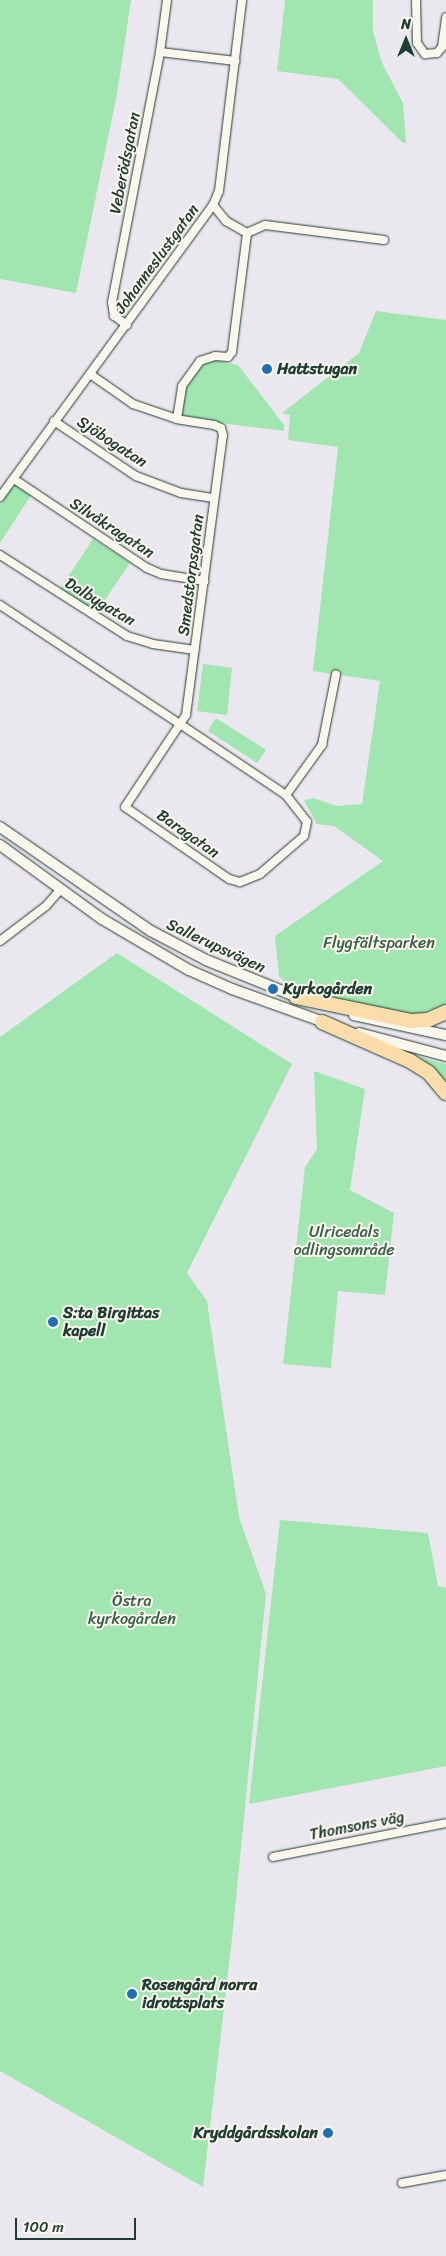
<!DOCTYPE html>
<meta charset="utf-8">
<style>
body{margin:0}
#map{position:relative;width:446px;height:2256px;overflow:hidden;background:#ebe7ef;font-family:Sriracha,sans-serif}
div>[style]{position:absolute}
[style*='--x']{left:calc(var(--x)*1px);top:calc(var(--y)*1px);width:calc(var(--w)*1px);rotate:calc(var(--a)*1deg)}
.green>*{inset:0;background:#a1e6b1}
.roads{filter:drop-shadow(0 0 1px #1f3d34) drop-shadow(0 0 1px #1f3d34)}
.minor>*{height:8px;margin:-4px;padding:0 4px;transform-origin:4px;border-radius:4px;background:#fbf7ec}
.secondary>*{height:10px;margin:-5px;padding:0 5px;transform-origin:5px;border-radius:5px;background:#fbf7ec}
.motorway>*{height:14px;margin:-7px;padding:0 7px;transform-origin:7px;border-radius:7px;background:#fbddab}
.dots>*{width:14px;height:14px;translate:-50% -50%;box-sizing:border-box;border:2px solid #fbf7ec;border-radius:50%}
span{translate:-50% -50%;white-space:nowrap;text-align:center;line-height:1.15;-webkit-text-stroke:4px #fbf7ec;paint-order:stroke}
.street-label{font-size:16px;color:#1f3d34}
.poi-label{font-size:16px;color:#1f3d34;font-weight:700}
.left{translate:0 -50%;text-align:left}
.right{translate:-100% -50%;text-align:right}
.park-label{font-size:16px;color:#395f4d}
.north{position:absolute;left:381px;top:15px;width:50px;height:50px;-webkit-text-stroke:4px #fbf7ec;paint-order:stroke;rotate:0deg;font-size:14px;font-weight:700;line-height:20px;text-align:center;color:#1f3d34}
.north::after{content:'';display:block;margin:auto;width:18px;height:22px;background:#1f3d34;clip-path:polygon(50% 0,100% 100%,50% 72%,0 100%)}
.scale{position:absolute;left:15px;top:2218px;width:121px;height:22px;box-sizing:border-box;border:2px solid #1f3d34;border-top:0;padding-left:6px;font-size:15px;line-height:18px;white-space:nowrap;color:#1f3d34;-webkit-text-stroke:4px #fbf7ec;paint-order:stroke}
</style>
<div id="map">
<div class="green">
<div style="clip-path:polygon(0 0,131px 0,117px 94px,76px 293px,0 279px)"></div>
<div style="clip-path:polygon(285px 0,373px 0,373px 31px,382px 63px,403px 103px,406px 143px,403px 143px,338px 79px,277px 71px)"></div>
<div style="clip-path:polygon(376px 311px,446px 320px,446px 1004px,415px 1016px,329px 998px,284px 981px,279px 976px,275px 936px,383px 861px,334px 826px,317px 824px,304px 801px,313px 798px,337px 806px,362px 804px,380px 681px,313px 671px,338px 447px,288px 440px,290px 415px,282px 413px,359px 353px)"></div>
<div style="clip-path:polygon(208px 359px,238px 365px,284px 425px,284px 431px,182px 418px,181px 406px,186px 387px)"></div>
<div style="clip-path:polygon(14px 482px,32px 494px,0 543px,0 504px)"></div>
<div style="clip-path:polygon(93px 539px,130px 563px,96px 613px,60px 589px)"></div>
<div style="clip-path:polygon(203px 664px,232px 668px,227px 715px,197px 711px)"></div>
<div style="clip-path:polygon(216px 718px,266px 750px,257px 763px,208px 731px)"></div>
<div style="clip-path:polygon(117px 953px,292px 1064px,187px 1273px,207px 1301px,239px 1517px,266px 1594px,232px 1939px,203px 2187px,0 2071px,0 1037px)"></div>
<div style="clip-path:polygon(406px 1054px,446px 1064px,446px 1088px)"></div>
<div style="clip-path:polygon(314px 1071px,365px 1089px,350px 1190px,394px 1213px,385px 1295px,338px 1291px,331px 1368px,283px 1364px,305px 1167px,317px 1149px)"></div>
<div style="clip-path:polygon(280px 1520px,428px 1533px,438px 1586px,446px 1588px,446px 1766px,249px 1804px)"></div>
</div>
<div class="roads">
<div class="minor">
<div style="--x:416;--y:0;--w:43;--a:88.7"></div>
<div style="--x:417;--y:43;--w:14;--a:54"></div>
<div style="--x:425;--y:54;--w:12;--a:-5"></div>
<div style="--x:437;--y:53;--w:8;--a:-50"></div>
<div style="--x:442;--y:47;--w:30;--a:-82"></div>
<div style="--x:160;--y:52;--w:76;--a:6.8"></div>
<div style="--x:213;--y:205;--w:21;--a:51"></div>
<div style="--x:226;--y:221;--w:24;--a:30"></div>
<div style="--x:247;--y:233;--w:20;--a:-24"></div>
<div style="--x:265;--y:225;--w:120;--a:7.2"></div>
<div style="--x:127;--y:325;--w:16;--a:-145"></div>
<div style="--x:114;--y:316;--w:14;--a:-98"></div>
<div style="--x:112;--y:302;--w:255;--a:-79.1"></div>
<div style="--x:160;--y:52;--w:52;--a:-82.3"></div>
<div style="--x:177;--y:419;--w:33;--a:-81"></div>
<div style="--x:182;--y:386;--w:31;--a:-54"></div>
<div style="--x:200;--y:361;--w:16;--a:-18"></div>
<div style="--x:215;--y:356;--w:13;--a:4"></div>
<div style="--x:228;--y:357;--w:6;--a:-51"></div>
<div style="--x:232;--y:352;--w:120;--a:-82.8"></div>
<div style="--x:54;--y:421;--w:99;--a:33.9"></div>
<div style="--x:136;--y:476;--w:48;--a:20.7"></div>
<div style="--x:181;--y:493;--w:33;--a:9"></div>
<div style="--x:14;--y:479;--w:160;--a:33.8"></div>
<div style="--x:147;--y:568;--w:15;--a:23"></div>
<div style="--x:161;--y:574;--w:44;--a:9.2"></div>
<div style="--x:0;--y:497;--w:361;--a:-53.9"></div>
<div style="--x:213;--y:205;--w:15;--a:-67"></div>
<div style="--x:219;--y:191;--w:192;--a:-83.1"></div>
<div style="--x:0;--y:555;--w:151;--a:32.5"></div>
<div style="--x:127;--y:636;--w:27;--a:17"></div>
<div style="--x:153;--y:644;--w:42;--a:8.1"></div>
<div style="--x:0;--y:605;--w:216;--a:33.5"></div>
<div style="--x:180;--y:724;--w:128;--a:33.8"></div>
<div style="--x:286;--y:795;--w:34;--a:52"></div>
<div style="--x:307;--y:822;--w:14;--a:102"></div>
<div style="--x:304;--y:836;--w:58;--a:139.2"></div>
<div style="--x:260;--y:874;--w:22;--a:158"></div>
<div style="--x:240;--y:882;--w:11;--a:-165"></div>
<div style="--x:229;--y:879;--w:126;--a:-145.3"></div>
<div style="--x:125;--y:807;--w:100;--a:-56.5"></div>
<div style="--x:180;--y:724;--w:11;--a:-56"></div>
<div style="--x:186;--y:715;--w:282;--a:-82.5"></div>
<div style="--x:223;--y:435;--w:7;--a:-106"></div>
<div style="--x:221;--y:428;--w:8;--a:-157"></div>
<div style="--x:214;--y:425;--w:37;--a:-171"></div>
<div style="--x:177;--y:419;--w:46;--a:-161.2"></div>
<div style="--x:133;--y:404;--w:52;--a:-145.1"></div>
<div style="--x:286;--y:795;--w:62;--a:-54.2"></div>
<div style="--x:322;--y:745;--w:72;--a:-78.8"></div>
<div style="--x:0;--y:941;--w:58;--a:-37.3"></div>
<div style="--x:46;--y:906;--w:21;--a:-49"></div>
<div style="--x:273;--y:1857;--w:176;--a:-11.1"></div>
<div style="--x:402;--y:2183;--w:45;--a:-10.3"></div>
</div>
<div class="secondary">
<div style="--x:0;--y:827;--w:183;--a:34.6"></div>
<div style="--x:151;--y:931;--w:62;--a:27.8"></div>
<div style="--x:206;--y:960;--w:104;--a:22.1"></div>
<div style="--x:0;--y:845;--w:126;--a:36"></div>
<div style="--x:102;--y:919;--w:101;--a:30.4"></div>
<div style="--x:189;--y:970;--w:47;--a:23.8"></div>
<div style="--x:232;--y:989;--w:103;--a:19.8"></div>
<div style="--x:354;--y:1015;--w:94;--a:12.3"></div>
<div style="--x:359;--y:1033;--w:90;--a:14.8"></div>
</div>
<div class="motorway">
<div style="--x:296;--y:997;--w:117;--a:11.8"></div>
<div style="--x:411;--y:1021;--w:17;--a:-3"></div>
<div style="--x:428;--y:1020;--w:20;--a:-24"></div>
<div style="--x:322;--y:1022;--w:96;--a:23.9"></div>
<div style="--x:410;--y:1061;--w:22;--a:32"></div>
<div style="--x:429;--y:1073;--w:26;--a:50"></div>
</div>
</div>
<div class="dots">
<div style="left:267px;top:369px;background:#1f6fb2"></div>
<div style="left:273px;top:989px;background:#1f6fb2"></div>
<div style="left:53px;top:1322px;background:#1f6fb2"></div>
<div style="left:132px;top:1994px;background:#1f6fb2"></div>
<div style="left:328px;top:2133px;background:#1f6fb2"></div>
</div>
<div class="street-label">
<span style="left:125px;top:163px;rotate:-79deg">Veberödsgatan</span>
<span style="left:157px;top:259px;rotate:-54deg">Johanneslustgatan</span>
<span style="left:112px;top:442px;rotate:33deg">Sjöbogatan</span>
<span style="left:112px;top:528px;rotate:33deg">Silvåkragatan</span>
<span style="left:191px;top:575px;rotate:-83deg">Smedstorpsgatan</span>
<span style="left:100px;top:602px;rotate:31deg">Dalbygatan</span>
<span style="left:188px;top:834px;rotate:35deg">Baragatan</span>
<span style="left:216px;top:946px;rotate:25deg">Sallerupsvägen</span>
<span style="left:357px;top:1826px;rotate:-11deg">Thomsons väg</span>
</div>
<div class="poi-label">
<span class="left" style="left:277px;top:369px">Hattstugan</span>
<span class="left" style="left:283px;top:989px">Kyrkogården</span>
<span class="left" style="left:63px;top:1322px">S:ta Birgittas<br>kapell</span>
<span class="left" style="left:142px;top:1994px">Rosengård norra<br>idrottsplats</span>
<span class="right" style="left:318px;top:2133px">Kryddgårdsskolan</span>
</div>
<div class="park-label">
<span style="left:379px;top:943px">Flygfältsparken</span>
<span style="left:344px;top:1241px">Ulricedals<br>odlingsområde</span>
<span style="left:132px;top:1610px">Östra<br>kyrkogården</span>
</div>
<div class="north">N</div>
<div class="scale">100 m</div>
</div>
